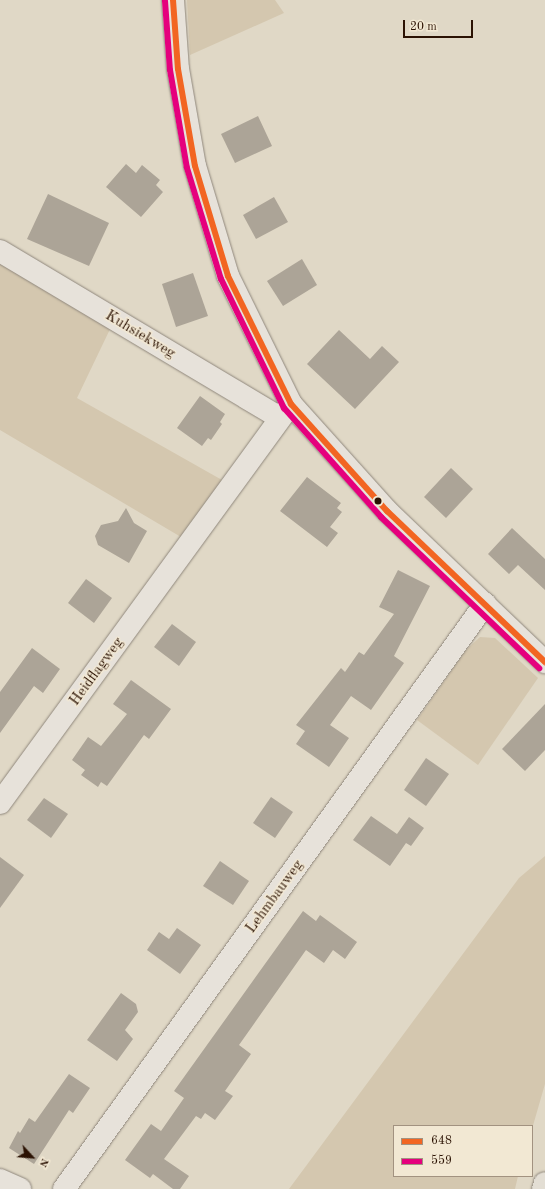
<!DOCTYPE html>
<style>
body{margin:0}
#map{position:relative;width:545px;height:1189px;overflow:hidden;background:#e0d8c6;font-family:"Old Standard TT",serif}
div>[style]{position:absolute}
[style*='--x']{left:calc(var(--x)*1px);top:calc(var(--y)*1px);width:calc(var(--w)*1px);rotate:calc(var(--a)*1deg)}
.green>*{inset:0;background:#d4c7af}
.building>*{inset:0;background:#aca497}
.roads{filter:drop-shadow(0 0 1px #8f877c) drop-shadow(0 0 1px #8f877c)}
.minor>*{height:22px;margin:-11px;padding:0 11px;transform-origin:11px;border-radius:11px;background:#e7e2da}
.motorway>*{height:22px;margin:-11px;padding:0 11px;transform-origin:11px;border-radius:11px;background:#e3ded4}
.bus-1>*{height:6px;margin:-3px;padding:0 3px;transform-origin:3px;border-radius:3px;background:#f26522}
.bus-2>*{height:6px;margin:-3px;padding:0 3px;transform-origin:3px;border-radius:3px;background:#e5007d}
.dots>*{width:11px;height:11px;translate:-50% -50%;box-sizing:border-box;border:2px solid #f2e8d3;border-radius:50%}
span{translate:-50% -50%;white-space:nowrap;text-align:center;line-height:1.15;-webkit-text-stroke:3px #f2e8d3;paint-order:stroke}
.street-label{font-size:15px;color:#2b1203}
.legend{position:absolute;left:393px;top:1125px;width:140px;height:52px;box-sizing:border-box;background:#f2e8d3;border:1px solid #a29280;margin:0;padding:5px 7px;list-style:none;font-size:12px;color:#2b1203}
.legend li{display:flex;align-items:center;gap:8px;height:20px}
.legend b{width:20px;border:1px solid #a29280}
.north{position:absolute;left:12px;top:1137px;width:40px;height:40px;-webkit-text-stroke:3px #f2e8d3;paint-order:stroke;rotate:116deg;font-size:11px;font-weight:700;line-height:16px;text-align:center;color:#2b1203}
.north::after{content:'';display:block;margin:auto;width:14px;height:18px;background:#2b1203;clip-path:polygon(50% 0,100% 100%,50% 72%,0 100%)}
.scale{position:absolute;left:403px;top:20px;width:70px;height:18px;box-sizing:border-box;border:2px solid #2b1203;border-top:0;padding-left:5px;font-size:12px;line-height:14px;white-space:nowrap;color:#2b1203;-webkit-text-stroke:3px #f2e8d3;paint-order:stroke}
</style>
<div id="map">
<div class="green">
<div style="clip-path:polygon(187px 0,275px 0,284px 13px,190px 55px)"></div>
<div style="clip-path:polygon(0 247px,112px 325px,77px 398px,222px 480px,181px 537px,0 430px)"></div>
<div style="clip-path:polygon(480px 637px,495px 638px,538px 678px,478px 765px,417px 720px,466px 650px)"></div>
<div style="clip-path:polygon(545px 856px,545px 1084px,532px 1129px,532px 1126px,394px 1126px,394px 1176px,518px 1176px,515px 1189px,289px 1189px,519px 878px)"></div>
</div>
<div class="building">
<div style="clip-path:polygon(258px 116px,272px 146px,235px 163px,221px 134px)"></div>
<div style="clip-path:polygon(126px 164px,136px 173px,142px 165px,160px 180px,156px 185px,163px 192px,141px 217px,106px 187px)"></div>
<div style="clip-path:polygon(48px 194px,109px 223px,89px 266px,27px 239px)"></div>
<div style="clip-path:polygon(274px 197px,288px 222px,256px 239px,243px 215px)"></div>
<div style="clip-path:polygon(302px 259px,317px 285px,283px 306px,267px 281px)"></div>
<div style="clip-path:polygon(193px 273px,208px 316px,176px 327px,162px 284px)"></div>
<div style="clip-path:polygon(339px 330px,370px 359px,382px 346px,399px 362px,355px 409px,307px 364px)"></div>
<div style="clip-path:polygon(200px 396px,225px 414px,220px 422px,222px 424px,211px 440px,208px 438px,202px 446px,177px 428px)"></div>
<div style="clip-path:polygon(451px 468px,473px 489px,446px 518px,424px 497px)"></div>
<div style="clip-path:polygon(307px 477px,341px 503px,337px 508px,342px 512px,330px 527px,338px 533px,327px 547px,280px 511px)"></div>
<div style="clip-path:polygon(126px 508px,134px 523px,147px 531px,129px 563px,98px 545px,95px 536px,101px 525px,118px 521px)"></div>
<div style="clip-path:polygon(512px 528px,545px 559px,545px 590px,518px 565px,509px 574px,488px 554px)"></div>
<div style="clip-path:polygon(398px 570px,430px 586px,394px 656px,404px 663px,371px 710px,351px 696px,330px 725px,349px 738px,329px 767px,296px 744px,305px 731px,296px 725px,341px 668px,345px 672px,359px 652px,364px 655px,394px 614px,379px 607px)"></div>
<div style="clip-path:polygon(86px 579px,112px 598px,94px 623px,68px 603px)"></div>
<div style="clip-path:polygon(172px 624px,196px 642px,179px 666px,154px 647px)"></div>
<div style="clip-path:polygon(32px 648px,60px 669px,43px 693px,34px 686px,0 733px,0 692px)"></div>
<div style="clip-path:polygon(131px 680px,171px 709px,149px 739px,144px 735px,107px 786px,101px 782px,98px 787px,81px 775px,85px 770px,72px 760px,88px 737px,101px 746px,127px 714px,113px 704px)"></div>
<div style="clip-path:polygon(545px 704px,545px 750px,525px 771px,502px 749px)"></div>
<div style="clip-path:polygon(426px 758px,449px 774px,426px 806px,404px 790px)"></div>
<div style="clip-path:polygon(271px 797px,293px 812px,275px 838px,253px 823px)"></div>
<div style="clip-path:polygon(44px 798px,68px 814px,51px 838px,27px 820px)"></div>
<div style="clip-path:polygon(371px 816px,397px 834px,409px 817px,424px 828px,411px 846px,406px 843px,390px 866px,353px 840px)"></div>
<div style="clip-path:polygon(0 857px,24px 875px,0 908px)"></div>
<div style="clip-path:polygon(220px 861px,249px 881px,233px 905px,203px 886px)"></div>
<div style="clip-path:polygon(303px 911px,316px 921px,320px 915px,357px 942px,345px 959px,333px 950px,324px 963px,306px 950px,239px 1045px,251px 1054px,225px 1091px,233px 1096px,215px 1120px,205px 1113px,201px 1119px,196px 1116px,164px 1159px,189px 1176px,180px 1189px,173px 1189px,153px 1174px,150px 1178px,125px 1160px,151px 1124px,161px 1131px,184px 1098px,174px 1091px)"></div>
<div style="clip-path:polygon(177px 928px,201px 945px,180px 974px,147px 950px,159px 932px,169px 939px)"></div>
<div style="clip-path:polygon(121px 993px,136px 1004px,138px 1012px,125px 1030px,133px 1039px,117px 1061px,87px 1040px)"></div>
<div style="clip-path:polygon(69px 1074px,90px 1088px,73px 1113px,69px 1110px,34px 1164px,9px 1148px,18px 1131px,20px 1133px,29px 1118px,35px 1122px)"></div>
</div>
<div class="roads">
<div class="minor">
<div style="--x:173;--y:0;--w:69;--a:85.9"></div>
<div style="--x:178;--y:69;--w:98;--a:80.1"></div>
<div style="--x:195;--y:166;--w:115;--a:73.3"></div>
<div style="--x:228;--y:276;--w:143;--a:63.8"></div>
<div style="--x:291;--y:404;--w:144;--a:48.1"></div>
<div style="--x:387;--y:511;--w:219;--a:43.7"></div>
<div style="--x:0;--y:251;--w:326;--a:30.8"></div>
<div style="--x:0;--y:803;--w:494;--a:-53.9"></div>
<div style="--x:0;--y:1180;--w:22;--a:24"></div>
<div style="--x:64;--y:1189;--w:721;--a:-54.26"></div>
</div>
<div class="motorway">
<div style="--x:543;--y:1189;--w:6;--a:-72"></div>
</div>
</div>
<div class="bus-1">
<div style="--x:173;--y:0;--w:69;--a:85.9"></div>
<div style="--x:178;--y:69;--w:98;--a:80.1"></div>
<div style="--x:195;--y:166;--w:115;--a:73.3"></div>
<div style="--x:228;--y:276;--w:143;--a:63.8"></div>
<div style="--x:291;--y:404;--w:144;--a:48.1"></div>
<div style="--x:387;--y:511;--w:219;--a:43.7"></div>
</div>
<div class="bus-2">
<div style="--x:165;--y:1;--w:69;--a:85.9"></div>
<div style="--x:170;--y:70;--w:99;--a:80.2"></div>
<div style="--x:187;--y:168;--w:116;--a:73"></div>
<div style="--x:221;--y:279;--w:144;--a:64"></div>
<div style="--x:284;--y:408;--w:146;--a:48.3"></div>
<div style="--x:381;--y:517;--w:219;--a:43.7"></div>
</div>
<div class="dots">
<div style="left:378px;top:501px;background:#2b1203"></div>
</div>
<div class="street-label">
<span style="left:140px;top:335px;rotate:31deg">Kuhsiekweg</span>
<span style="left:97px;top:672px;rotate:-54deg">Heidflagweg</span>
<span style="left:275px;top:897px;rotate:-54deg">Lehmbauweg</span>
</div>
<ul class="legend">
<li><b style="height:5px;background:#f26522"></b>648</li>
<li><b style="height:5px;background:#e5007d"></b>559</li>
</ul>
<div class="north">N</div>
<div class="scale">20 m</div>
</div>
